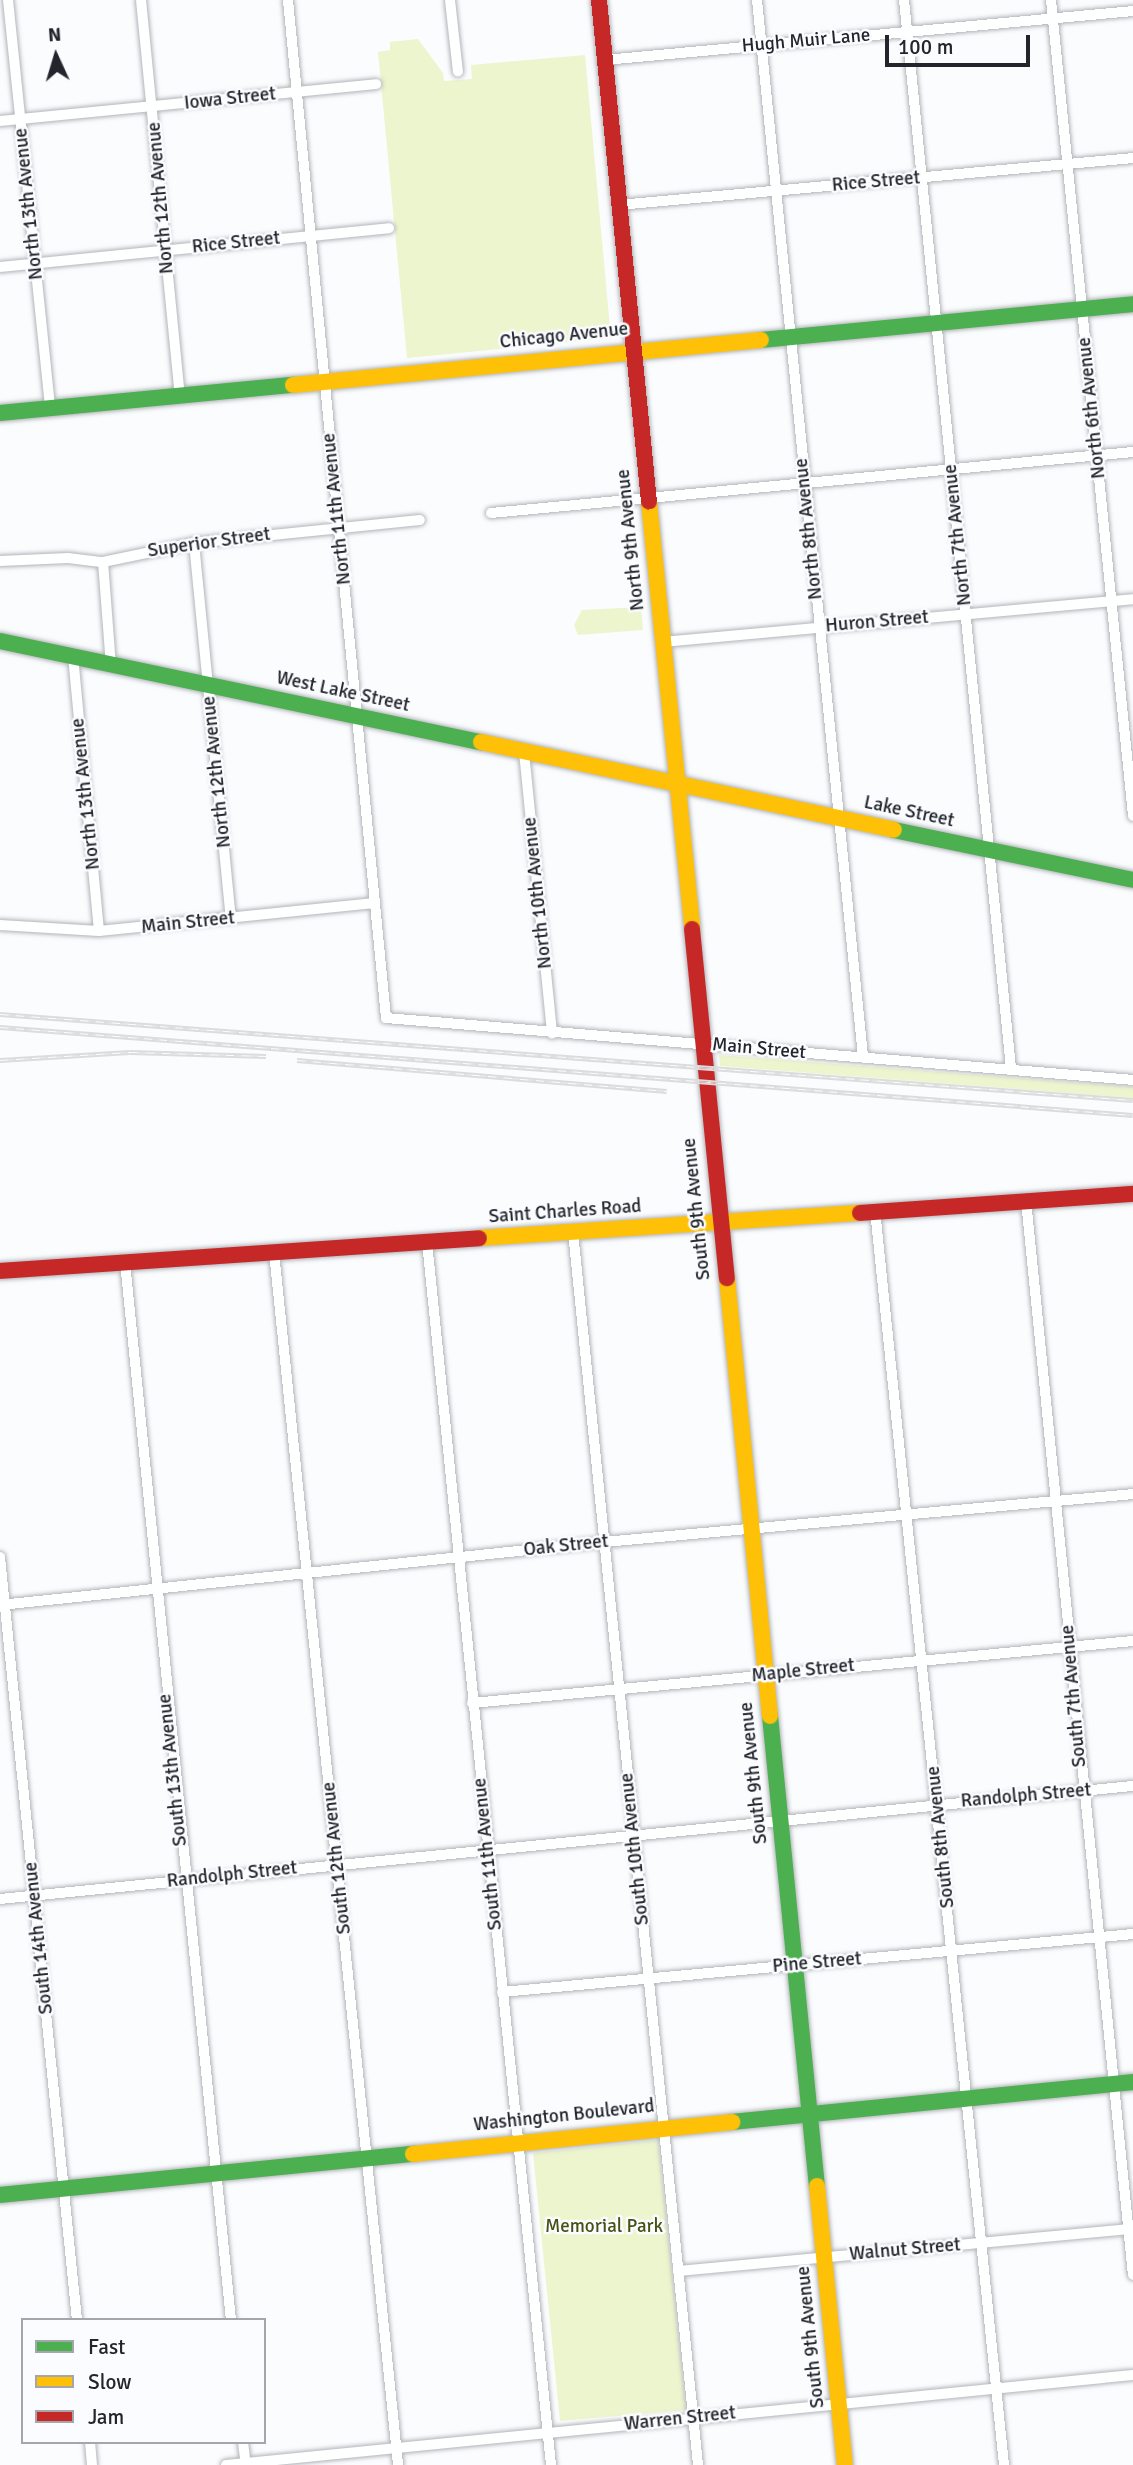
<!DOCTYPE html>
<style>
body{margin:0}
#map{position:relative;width:1133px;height:2465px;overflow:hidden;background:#fbfcfe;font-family:Signika,sans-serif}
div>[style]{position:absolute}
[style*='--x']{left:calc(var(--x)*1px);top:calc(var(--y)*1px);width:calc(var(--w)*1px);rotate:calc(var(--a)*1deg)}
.green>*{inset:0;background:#ecf5ce}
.roads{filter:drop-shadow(0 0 2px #b2b5b9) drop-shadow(0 0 2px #b2b5b9)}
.street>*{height:10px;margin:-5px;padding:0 5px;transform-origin:5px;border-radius:5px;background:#feffff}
.fast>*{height:16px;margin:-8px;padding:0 8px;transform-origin:8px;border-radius:8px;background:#4caf50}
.slow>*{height:16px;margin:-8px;padding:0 8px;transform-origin:8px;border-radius:8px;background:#ffc107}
.jam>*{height:16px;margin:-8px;padding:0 8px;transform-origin:8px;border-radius:8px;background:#c62828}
.rail>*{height:5px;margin-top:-2.5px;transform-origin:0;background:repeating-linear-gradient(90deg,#fafcff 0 8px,#dcdcdd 0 16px);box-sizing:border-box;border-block:2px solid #dcdcdd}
span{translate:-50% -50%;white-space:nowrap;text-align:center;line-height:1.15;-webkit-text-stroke:5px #fafcff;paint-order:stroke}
.street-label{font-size:19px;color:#22262c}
.park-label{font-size:19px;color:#475112}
.legend{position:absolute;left:21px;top:2318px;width:245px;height:126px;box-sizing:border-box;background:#fafcff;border:2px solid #a4a6ab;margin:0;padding:9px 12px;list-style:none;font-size:21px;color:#22262c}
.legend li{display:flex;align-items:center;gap:14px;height:35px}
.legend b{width:35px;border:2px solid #a4a6ab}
.north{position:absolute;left:21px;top:21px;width:70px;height:70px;-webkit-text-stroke:5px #fafcff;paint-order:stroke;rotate:356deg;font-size:19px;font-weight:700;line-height:28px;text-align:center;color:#22262c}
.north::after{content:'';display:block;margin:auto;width:24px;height:32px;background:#22262c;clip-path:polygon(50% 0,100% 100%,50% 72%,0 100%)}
.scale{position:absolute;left:885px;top:35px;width:145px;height:32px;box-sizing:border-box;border:4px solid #22262c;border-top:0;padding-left:9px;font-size:21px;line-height:24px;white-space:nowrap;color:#22262c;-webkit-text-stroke:5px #fafcff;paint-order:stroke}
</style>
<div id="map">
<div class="green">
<div style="clip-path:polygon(418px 39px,443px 73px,444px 81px,472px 79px,471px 65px,585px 55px,610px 328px,601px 339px,407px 358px,378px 52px,390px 50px,390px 42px)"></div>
<div style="clip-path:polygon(641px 607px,643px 630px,578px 635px,574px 625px,582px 610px)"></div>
<div style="clip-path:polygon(719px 1055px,1133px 1087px,1133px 1098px,720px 1066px)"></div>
<div style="clip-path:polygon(658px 2140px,686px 2410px,560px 2421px,533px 2153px)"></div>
</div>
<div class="roads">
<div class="street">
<div style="--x:8;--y:0;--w:410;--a:84.1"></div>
<div style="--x:141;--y:0;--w:398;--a:84.4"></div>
<div style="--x:288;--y:0;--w:1023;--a:84.5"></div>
<div style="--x:386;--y:1018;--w:750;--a:4.74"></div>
<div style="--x:450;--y:0;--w:72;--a:83.7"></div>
<div style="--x:757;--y:0;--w:1062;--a:84.27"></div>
<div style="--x:904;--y:0;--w:1074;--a:84.28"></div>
<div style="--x:1051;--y:0;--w:820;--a:84.26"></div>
<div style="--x:605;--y:60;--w:530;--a:-5.3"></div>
<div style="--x:0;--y:121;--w:378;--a:-5.6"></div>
<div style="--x:619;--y:205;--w:516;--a:-5.22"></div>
<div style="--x:0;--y:267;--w:391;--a:-5.7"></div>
<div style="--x:491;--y:513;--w:645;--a:-5.43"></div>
<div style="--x:194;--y:543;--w:377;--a:84.4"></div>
<div style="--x:0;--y:561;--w:68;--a:-2.5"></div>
<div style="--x:68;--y:558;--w:35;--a:7"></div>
<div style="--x:103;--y:562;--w:93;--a:-11.8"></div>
<div style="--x:194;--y:543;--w:227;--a:-5.8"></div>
<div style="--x:103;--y:562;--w:103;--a:85.6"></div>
<div style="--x:662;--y:642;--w:473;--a:-5.2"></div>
<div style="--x:73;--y:656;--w:276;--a:84.6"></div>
<div style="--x:524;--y:752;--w:283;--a:84.3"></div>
<div style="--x:0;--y:925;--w:99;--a:3.5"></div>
<div style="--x:99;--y:931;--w:277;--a:-5.8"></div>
<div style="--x:1026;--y:1200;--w:1080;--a:84.32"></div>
<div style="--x:875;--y:1210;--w:1262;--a:84.13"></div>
<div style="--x:573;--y:1232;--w:1239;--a:84.21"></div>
<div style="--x:427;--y:1242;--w:1229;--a:84.21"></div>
<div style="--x:274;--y:1252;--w:1219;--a:84.16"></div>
<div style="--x:125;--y:1262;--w:1063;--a:84.28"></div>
<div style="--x:0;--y:1557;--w:767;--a:84.24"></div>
<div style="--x:0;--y:1605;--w:607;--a:-5.95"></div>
<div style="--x:604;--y:1542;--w:531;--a:-5.18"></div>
<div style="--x:472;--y:1703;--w:664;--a:-5.36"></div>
<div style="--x:0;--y:1899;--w:1139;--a:-5.7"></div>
<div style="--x:502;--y:1992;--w:634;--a:-5.25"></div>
<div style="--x:678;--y:2271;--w:457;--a:-5.3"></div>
<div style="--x:90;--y:2442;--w:23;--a:85"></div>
<div style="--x:243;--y:2442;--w:23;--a:83"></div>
<div style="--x:226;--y:2465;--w:911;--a:-5.67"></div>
</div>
<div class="fast">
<div style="--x:761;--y:340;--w:374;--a:-5.5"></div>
<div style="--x:0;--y:413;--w:294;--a:-5.5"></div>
<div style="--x:0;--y:641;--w:491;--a:11.9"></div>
<div style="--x:894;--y:830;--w:244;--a:11.8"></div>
<div style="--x:770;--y:1716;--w:472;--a:84.3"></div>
<div style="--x:732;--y:2122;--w:403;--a:-5.7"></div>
<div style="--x:0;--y:2195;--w:415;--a:-5.7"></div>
</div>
<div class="slow">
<div style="--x:293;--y:385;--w:470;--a:-5.5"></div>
<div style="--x:649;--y:502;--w:429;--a:84.2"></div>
<div style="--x:481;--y:742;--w:422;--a:12"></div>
<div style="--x:479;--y:1238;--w:382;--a:-3.8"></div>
<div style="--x:727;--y:1278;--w:440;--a:84.4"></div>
<div style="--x:413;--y:2154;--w:321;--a:-5.7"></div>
<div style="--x:817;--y:2186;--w:280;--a:84.3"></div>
</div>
<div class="jam">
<div style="--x:599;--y:0;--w:504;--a:84.31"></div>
<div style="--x:692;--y:929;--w:351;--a:84.3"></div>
<div style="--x:860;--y:1213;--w:274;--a:-4"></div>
<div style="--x:0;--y:1271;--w:480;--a:-3.9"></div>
</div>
</div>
<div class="rail">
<div style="--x:0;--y:1014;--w:1136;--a:4.34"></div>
<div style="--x:0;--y:1027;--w:1136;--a:4.44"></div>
<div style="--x:0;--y:1060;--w:130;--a:-3.5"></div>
<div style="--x:130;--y:1052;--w:136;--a:1.7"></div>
<div style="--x:297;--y:1060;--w:371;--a:4.8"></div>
</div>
<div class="street-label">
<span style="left:806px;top:41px;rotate:-5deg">Hugh Muir Lane</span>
<span style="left:230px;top:99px;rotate:-6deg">Iowa Street</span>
<span style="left:876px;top:182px;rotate:-5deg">Rice Street</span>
<span style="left:161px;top:198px;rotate:-95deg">North 12th Avenue</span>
<span style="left:29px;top:204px;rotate:-96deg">North 13th Avenue</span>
<span style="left:236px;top:243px;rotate:-6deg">Rice Street</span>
<span style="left:564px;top:336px;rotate:-6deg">Chicago Avenue</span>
<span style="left:1092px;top:408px;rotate:-96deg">North 6th Avenue</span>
<span style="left:337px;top:509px;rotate:-96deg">North 11th Avenue</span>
<span style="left:809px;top:529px;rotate:-96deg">North 8th Avenue</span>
<span style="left:958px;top:535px;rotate:-96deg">North 7th Avenue</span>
<span style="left:631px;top:540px;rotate:-96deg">North 9th Avenue</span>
<span style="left:209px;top:543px;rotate:-8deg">Superior Street</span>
<span style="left:877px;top:622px;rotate:-5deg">Huron Street</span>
<span style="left:343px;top:692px;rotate:12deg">West Lake Street</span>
<span style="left:217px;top:772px;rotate:-96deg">North 12th Avenue</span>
<span style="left:86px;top:794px;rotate:-96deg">North 13th Avenue</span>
<span style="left:909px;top:812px;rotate:12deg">Lake Street</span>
<span style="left:538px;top:893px;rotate:-96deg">North 10th Avenue</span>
<span style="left:188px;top:923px;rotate:-6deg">Main Street</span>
<span style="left:759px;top:1049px;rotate:5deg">Main Street</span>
<span style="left:697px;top:1209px;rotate:-96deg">South 9th Avenue</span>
<span style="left:565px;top:1212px;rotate:-4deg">Saint Charles Road</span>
<span style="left:566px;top:1546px;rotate:-6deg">Oak Street</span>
<span style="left:803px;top:1671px;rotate:-6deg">Maple Street</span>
<span style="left:1074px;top:1696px;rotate:-95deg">South 7th Avenue</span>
<span style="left:173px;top:1770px;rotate:-96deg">South 13th Avenue</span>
<span style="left:754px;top:1773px;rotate:-96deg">South 9th Avenue</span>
<span style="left:1026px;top:1796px;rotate:-5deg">Randolph Street</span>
<span style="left:941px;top:1837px;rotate:-96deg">South 8th Avenue</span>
<span style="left:635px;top:1849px;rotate:-96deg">South 10th Avenue</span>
<span style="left:488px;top:1854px;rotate:-96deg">South 11th Avenue</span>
<span style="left:337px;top:1858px;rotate:-96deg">South 12th Avenue</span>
<span style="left:232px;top:1875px;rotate:-6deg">Randolph Street</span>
<span style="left:39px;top:1938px;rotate:-96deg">South 14th Avenue</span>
<span style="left:817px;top:1963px;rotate:-5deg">Pine Street</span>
<span style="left:564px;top:2116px;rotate:-6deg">Washington Boulevard</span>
<span style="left:905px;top:2250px;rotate:-5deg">Walnut Street</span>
<span style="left:811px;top:2337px;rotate:-96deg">South 9th Avenue</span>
<span style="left:680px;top:2419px;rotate:-6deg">Warren Street</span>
</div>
<div class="park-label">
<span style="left:604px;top:2227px">Memorial Park</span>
</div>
<ul class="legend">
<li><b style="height:9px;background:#4caf50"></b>Fast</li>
<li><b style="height:9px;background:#ffc107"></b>Slow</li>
<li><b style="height:9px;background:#c62828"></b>Jam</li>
</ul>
<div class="north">N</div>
<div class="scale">100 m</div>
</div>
